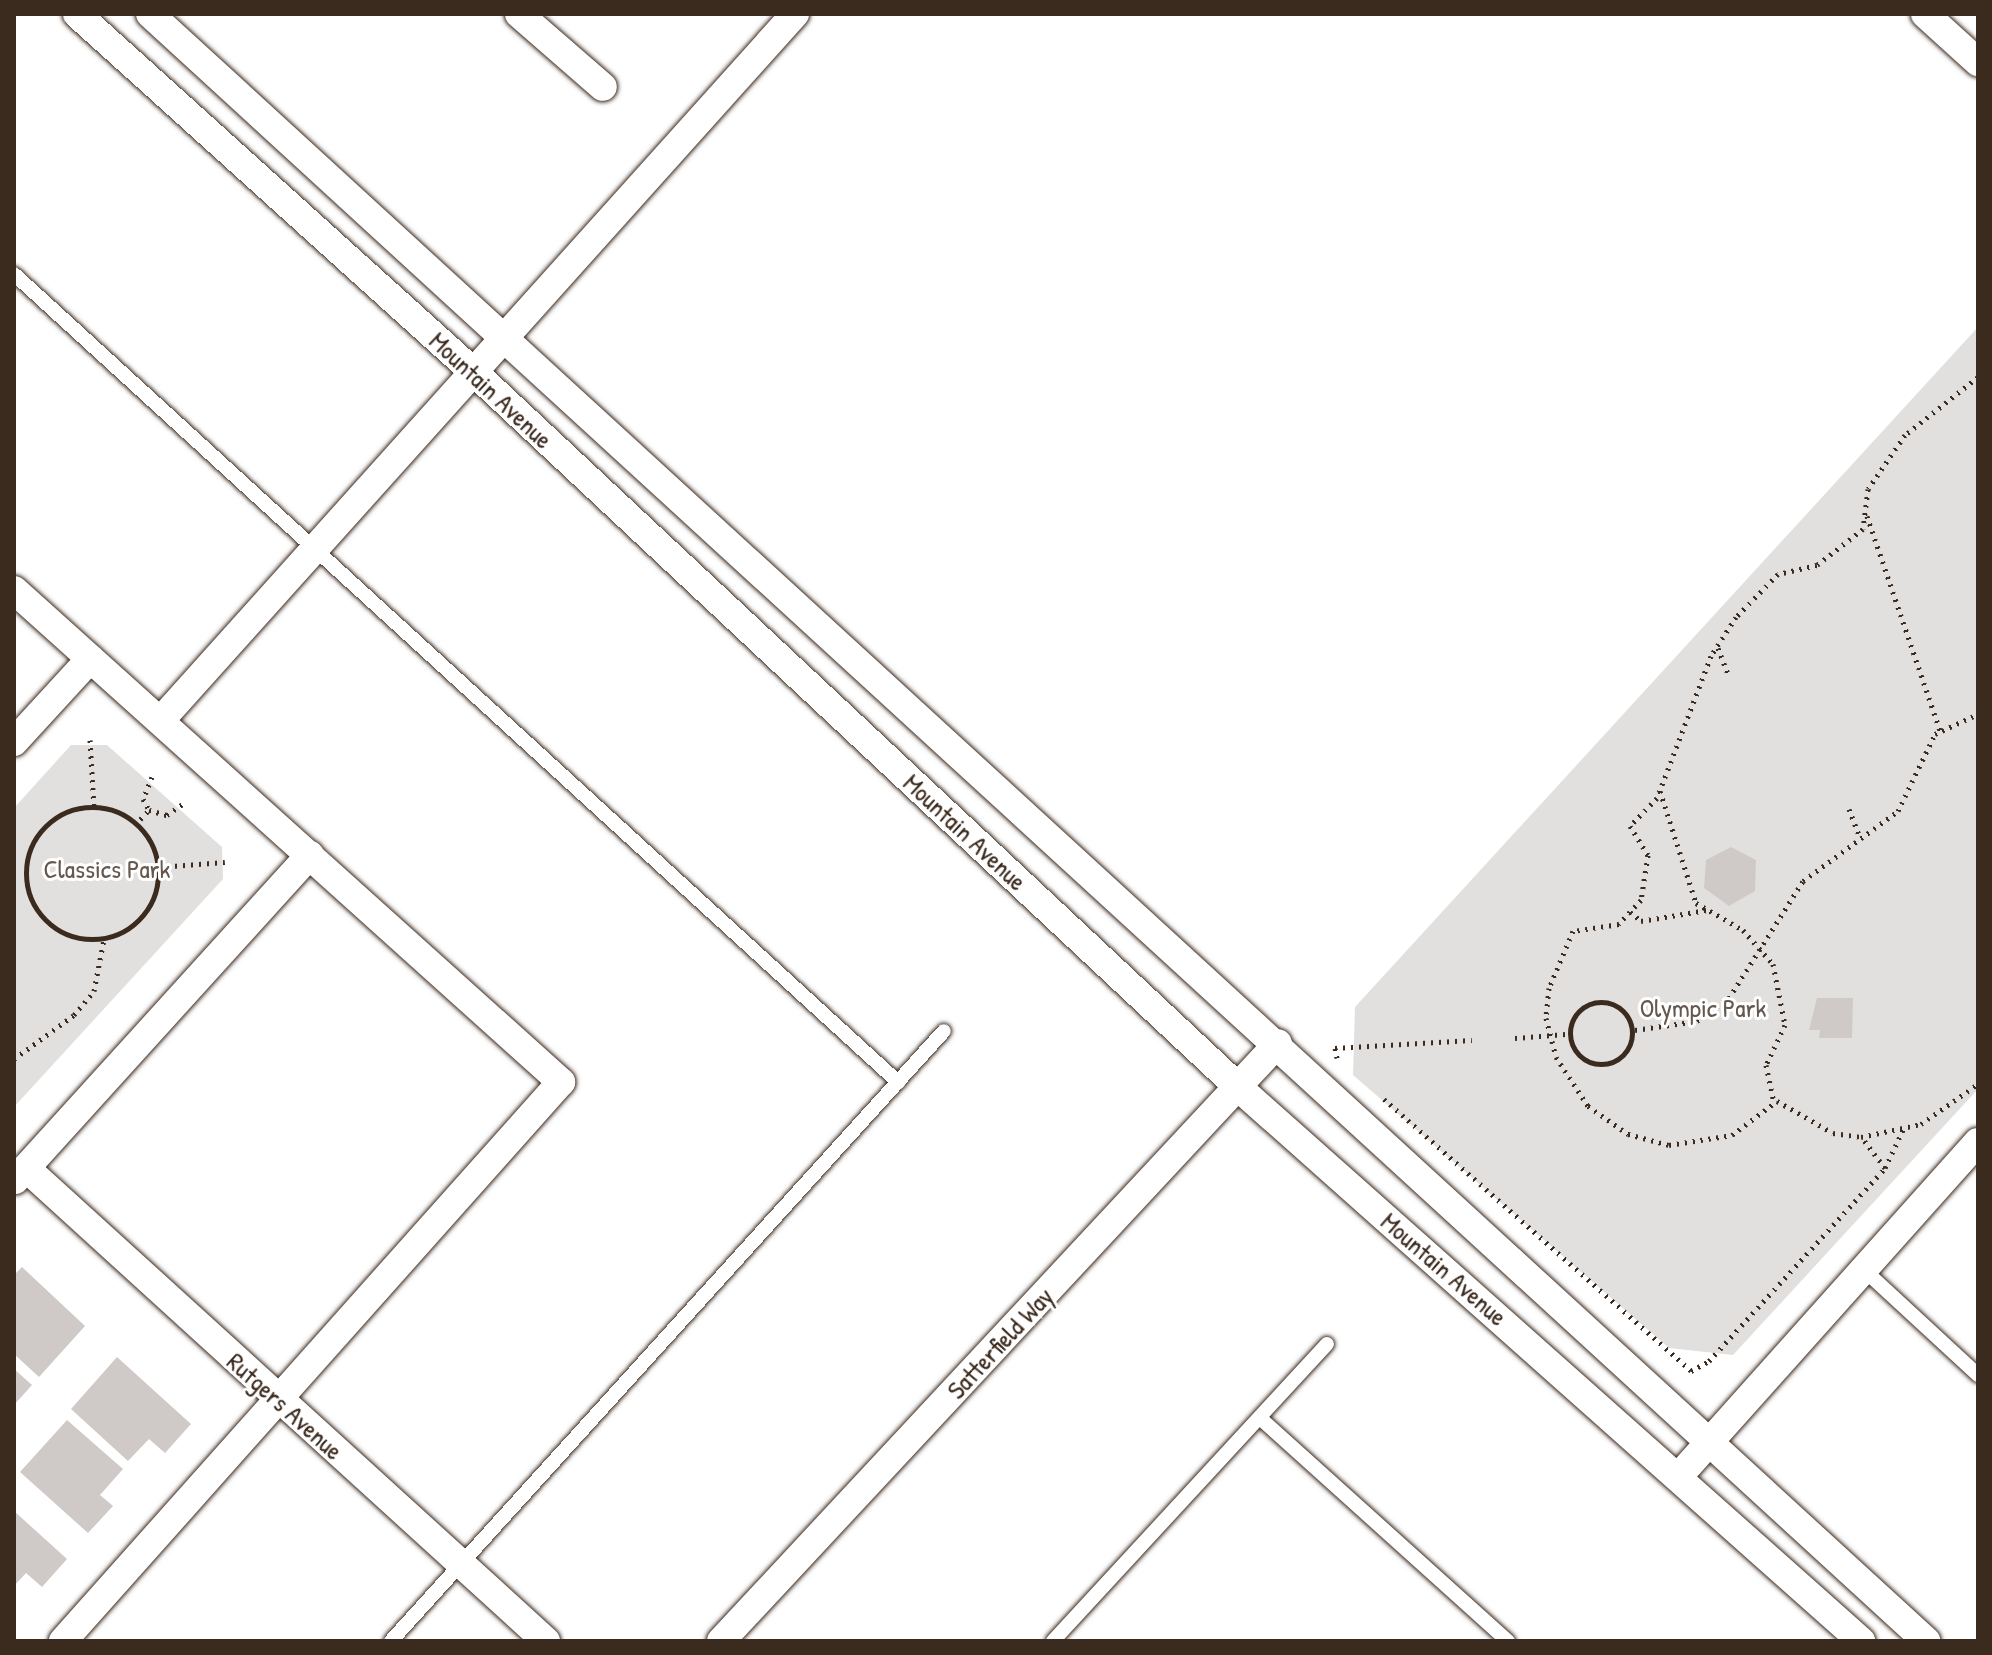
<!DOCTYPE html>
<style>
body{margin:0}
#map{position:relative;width:1992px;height:1655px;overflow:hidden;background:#fff;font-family:"Patrick Hand",sans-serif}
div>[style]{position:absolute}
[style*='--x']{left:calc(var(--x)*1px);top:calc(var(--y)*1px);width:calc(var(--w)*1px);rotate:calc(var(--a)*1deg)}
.green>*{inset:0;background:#e2e0de}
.building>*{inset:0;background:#cfcac7}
.path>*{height:5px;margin-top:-2.5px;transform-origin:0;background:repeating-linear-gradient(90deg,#3b2a1e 0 2px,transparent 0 8px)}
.path>.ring{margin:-2.5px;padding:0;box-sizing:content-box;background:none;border:5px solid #3b2a1e;border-radius:50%}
.roads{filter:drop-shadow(0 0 2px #3b2a1e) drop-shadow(0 0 2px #3b2a1e)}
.lane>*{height:14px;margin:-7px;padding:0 7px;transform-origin:7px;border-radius:7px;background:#fff}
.street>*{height:28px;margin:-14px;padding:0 14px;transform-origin:14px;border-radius:14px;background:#fff}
span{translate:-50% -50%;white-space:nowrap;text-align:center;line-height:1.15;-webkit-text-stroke:6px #fff;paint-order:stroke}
.street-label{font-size:26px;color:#3b2a1e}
.park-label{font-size:26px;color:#65584e}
.frame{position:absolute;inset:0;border:16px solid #3b2a1e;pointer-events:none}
</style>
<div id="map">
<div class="green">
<div style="clip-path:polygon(1978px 327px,1978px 1089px,1733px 1355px,1669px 1348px,1353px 1075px,1355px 1007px)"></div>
<div style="clip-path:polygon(71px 745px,107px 745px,222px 847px,223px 879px,14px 1107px,14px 808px)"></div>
</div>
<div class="building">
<div style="clip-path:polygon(1731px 847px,1756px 860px,1755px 891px,1729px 906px,1704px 888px,1706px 860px)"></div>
<div style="clip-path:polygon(1817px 998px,1853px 998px,1852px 1038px,1819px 1038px,1820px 1030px,1809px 1030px)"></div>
<div style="clip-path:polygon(22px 1267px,85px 1326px,39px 1377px,14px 1354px,14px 1275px)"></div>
<div style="clip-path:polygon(117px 1357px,191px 1424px,165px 1453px,149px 1439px,128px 1461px,71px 1409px)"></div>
<div style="clip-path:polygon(14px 1369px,32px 1385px,14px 1405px)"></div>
<div style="clip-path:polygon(67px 1420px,123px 1469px,100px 1495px,113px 1506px,88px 1533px,20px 1472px)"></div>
<div style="clip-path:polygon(14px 1511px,67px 1559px,42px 1587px,26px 1573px,14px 1586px)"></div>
</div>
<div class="path">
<div style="--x:1978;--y:377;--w:93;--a:141.5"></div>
<div style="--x:1905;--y:435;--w:65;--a:124.4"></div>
<div style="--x:1868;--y:489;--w:40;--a:97.1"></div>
<div style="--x:1863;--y:529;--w:58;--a:142"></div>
<div style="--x:1817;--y:565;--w:40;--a:167"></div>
<div style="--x:1778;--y:574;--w:60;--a:134.3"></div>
<div style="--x:1736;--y:617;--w:46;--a:122.7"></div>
<div style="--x:1711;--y:656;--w:152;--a:110.8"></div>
<div style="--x:1657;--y:798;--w:39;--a:134"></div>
<div style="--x:1630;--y:826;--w:34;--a:58"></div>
<div style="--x:1648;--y:855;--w:46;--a:98.8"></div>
<div style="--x:1641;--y:900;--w:33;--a:133"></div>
<div style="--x:1619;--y:924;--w:47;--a:171.3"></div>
<div style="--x:1573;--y:931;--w:62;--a:112.8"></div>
<div style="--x:1549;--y:988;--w:30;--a:96"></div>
<div style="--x:1546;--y:1018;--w:40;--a:75.6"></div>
<div style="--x:1556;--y:1057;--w:59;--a:56.9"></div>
<div style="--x:1588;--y:1106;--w:49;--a:35"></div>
<div style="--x:1628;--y:1134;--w:42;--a:15"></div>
<div style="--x:1669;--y:1145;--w:64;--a:-9"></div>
<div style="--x:1732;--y:1135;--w:56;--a:-37.1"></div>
<div style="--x:1777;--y:1101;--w:64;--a:29.7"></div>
<div style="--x:1833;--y:1133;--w:28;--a:8"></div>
<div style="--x:1861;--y:1137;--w:61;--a:-12.2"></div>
<div style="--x:1921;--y:1124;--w:70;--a:-35.1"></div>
<div style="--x:1867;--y:516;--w:227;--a:71.2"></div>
<div style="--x:1718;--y:648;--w:31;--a:69"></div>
<div style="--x:90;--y:740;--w:68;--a:86.6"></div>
<div style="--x:152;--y:777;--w:24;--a:112"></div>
<div style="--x:143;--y:799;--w:13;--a:61"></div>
<div style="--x:149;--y:810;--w:19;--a:16"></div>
<div style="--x:167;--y:815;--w:19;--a:-35"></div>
<div style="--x:1660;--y:791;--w:118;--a:72.2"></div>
<div style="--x:1696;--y:903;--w:54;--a:29.9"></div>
<div style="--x:1743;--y:930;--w:45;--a:48.6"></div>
<div style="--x:1773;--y:964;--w:62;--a:78.9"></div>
<div style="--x:1785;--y:1025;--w:44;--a:115.4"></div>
<div style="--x:1766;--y:1065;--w:38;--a:78"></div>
<div class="ring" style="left:26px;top:807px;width:127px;height:127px"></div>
<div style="--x:1849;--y:809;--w:30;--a:69"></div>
<div style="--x:135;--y:825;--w:21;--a:-47"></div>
<div style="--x:159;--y:867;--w:66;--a:-4.3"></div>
<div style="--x:1630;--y:912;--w:14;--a:39"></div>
<div style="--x:1641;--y:921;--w:67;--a:-9.5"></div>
<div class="ring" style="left:1570px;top:1002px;width:57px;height:57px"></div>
<div style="--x:1635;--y:1030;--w:63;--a:-8.3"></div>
<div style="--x:1697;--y:1021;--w:39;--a:-36"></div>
<div style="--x:1729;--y:998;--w:138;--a:-57.7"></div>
<div style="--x:1803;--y:881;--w:118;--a:-36.4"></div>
<div style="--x:1898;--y:811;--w:85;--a:-64.3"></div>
<div style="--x:1935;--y:734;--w:47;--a:-24.9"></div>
<div style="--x:1515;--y:1038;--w:51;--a:-4.5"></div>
<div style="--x:1337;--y:1058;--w:10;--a:-101"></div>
<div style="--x:1335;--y:1048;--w:137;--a:-3.3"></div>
<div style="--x:14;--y:1059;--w:74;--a:-36.3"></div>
<div style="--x:74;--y:1015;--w:31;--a:-50"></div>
<div style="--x:94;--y:991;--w:53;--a:-79.1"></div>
<div style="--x:1384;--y:1099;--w:410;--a:41.5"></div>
<div style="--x:1691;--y:1371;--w:21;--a:-29"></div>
<div style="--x:1709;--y:1361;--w:261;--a:-47.6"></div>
<div style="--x:1885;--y:1168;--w:38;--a:-127"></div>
<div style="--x:1885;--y:1168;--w:44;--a:-64.6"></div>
</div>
<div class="roads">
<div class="lane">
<div style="--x:14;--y:274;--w:1198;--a:42.43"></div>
<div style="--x:1862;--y:1268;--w:158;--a:42.7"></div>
<div style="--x:1260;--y:1418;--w:334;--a:42"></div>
<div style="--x:391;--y:1641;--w:823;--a:-47.81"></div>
<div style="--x:1053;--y:1641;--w:404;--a:-47.3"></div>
</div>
<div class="street">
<div style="--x:77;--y:14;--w:539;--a:42.07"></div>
<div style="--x:477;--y:375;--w:1042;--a:43.09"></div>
<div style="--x:1238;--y:1087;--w:834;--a:41.64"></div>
<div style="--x:150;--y:14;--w:2409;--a:42.49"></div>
<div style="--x:519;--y:14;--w:111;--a:41"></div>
<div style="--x:1925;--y:14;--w:72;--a:42.2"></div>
<div style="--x:14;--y:590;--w:736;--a:41.97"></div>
<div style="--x:561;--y:1082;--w:749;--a:131.7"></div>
<div style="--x:161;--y:720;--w:949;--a:-48.08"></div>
<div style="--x:14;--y:742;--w:113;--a:-47.5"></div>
<div style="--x:26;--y:1168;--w:703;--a:42.29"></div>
<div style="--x:15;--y:1180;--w:439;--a:-47.8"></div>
<div style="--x:1679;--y:1476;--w:448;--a:-48.2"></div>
<div style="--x:721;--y:1641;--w:817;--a:-47.03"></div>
</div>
</div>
<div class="street-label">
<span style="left:491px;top:390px;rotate:43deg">Mountain Avenue</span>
<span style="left:965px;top:832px;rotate:43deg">Mountain Avenue</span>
<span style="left:1444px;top:1269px;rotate:41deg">Mountain Avenue</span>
<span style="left:1000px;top:1343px;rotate:-47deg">Satterfield Way</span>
<span style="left:285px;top:1406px;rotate:42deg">Rutgers Avenue</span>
</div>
<div class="park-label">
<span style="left:107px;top:869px">Classics Park</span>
<span style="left:1703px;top:1008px">Olympic Park</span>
</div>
<div class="frame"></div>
</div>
